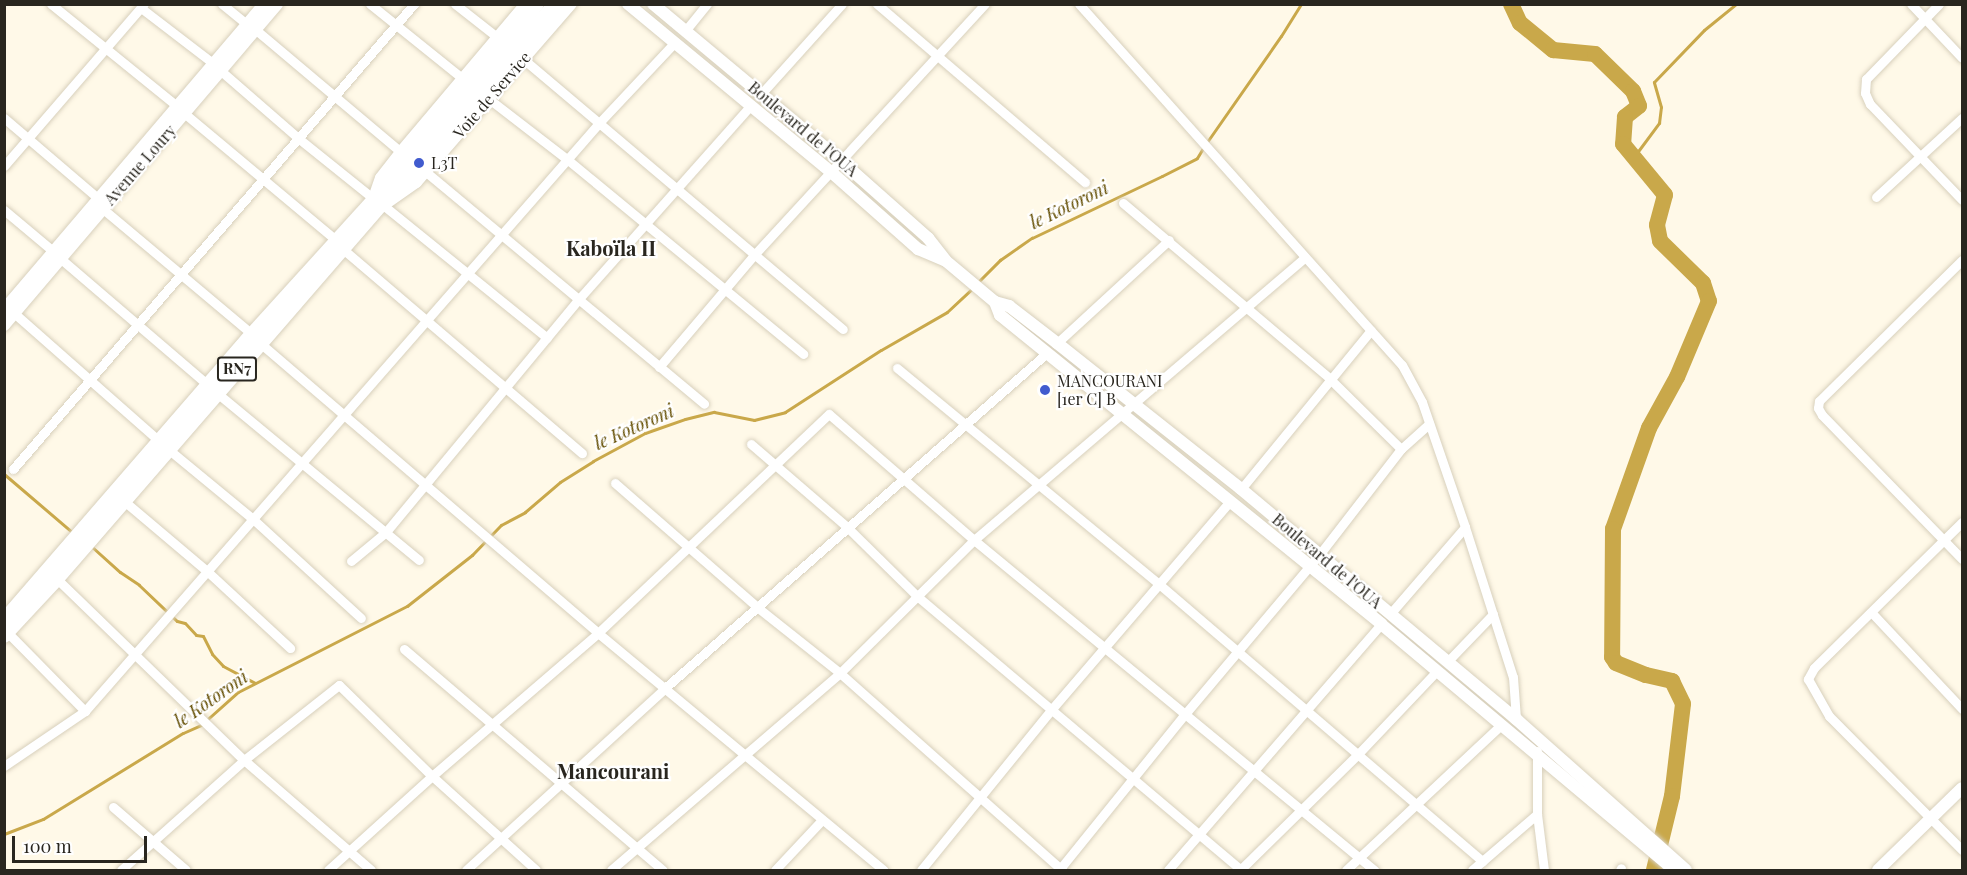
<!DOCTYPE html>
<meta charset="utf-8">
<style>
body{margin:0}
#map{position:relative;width:1967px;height:875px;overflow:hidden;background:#fff9e8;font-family:"Playfair Display",serif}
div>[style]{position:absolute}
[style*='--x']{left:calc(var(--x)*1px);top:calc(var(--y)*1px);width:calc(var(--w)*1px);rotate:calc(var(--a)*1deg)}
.stream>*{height:3px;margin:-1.5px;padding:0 1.5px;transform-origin:1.5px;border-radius:1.5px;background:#c9a84a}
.river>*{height:16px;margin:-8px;padding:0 8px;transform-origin:8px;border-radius:8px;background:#c9a84a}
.roads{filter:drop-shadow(0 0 2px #d8d0bc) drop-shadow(0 0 2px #d8d0bc)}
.minor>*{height:9px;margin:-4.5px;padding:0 4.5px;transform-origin:4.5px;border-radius:4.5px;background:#fff}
.major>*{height:12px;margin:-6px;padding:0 6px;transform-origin:6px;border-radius:6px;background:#fff}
.highway>*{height:14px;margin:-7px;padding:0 7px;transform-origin:7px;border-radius:7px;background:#fff}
.dots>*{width:16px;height:16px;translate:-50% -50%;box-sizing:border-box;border:3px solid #fff;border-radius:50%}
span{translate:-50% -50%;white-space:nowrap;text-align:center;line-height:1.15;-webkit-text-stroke:4.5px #fff;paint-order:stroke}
.shield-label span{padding:2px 4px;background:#fff;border:2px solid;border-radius:4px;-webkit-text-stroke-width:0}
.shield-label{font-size:15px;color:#29261f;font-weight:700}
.street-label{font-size:16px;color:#29261f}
.poi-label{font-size:16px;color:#29261f}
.left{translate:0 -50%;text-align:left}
.water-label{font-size:18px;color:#634d00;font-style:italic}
.quarter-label{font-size:20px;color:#29261f;font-weight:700}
.frame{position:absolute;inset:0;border:6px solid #29261f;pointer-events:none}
.scale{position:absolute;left:12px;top:836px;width:135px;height:27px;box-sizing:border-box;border:3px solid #29261f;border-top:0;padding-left:8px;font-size:18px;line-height:21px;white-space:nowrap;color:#29261f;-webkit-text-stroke:4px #fff;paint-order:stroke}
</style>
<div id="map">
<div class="stream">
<div style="--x:1207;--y:142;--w:129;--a:-55.1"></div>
<div style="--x:1281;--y:36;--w:38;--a:-58"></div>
<div style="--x:1633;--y:158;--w:44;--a:-53.4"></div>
<div style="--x:1659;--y:123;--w:16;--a:-83"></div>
<div style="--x:1661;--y:107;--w:26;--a:-106"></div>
<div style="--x:1654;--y:82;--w:72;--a:-46.1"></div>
<div style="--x:1704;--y:30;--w:41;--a:-39.1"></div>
<div style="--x:977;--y:283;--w:33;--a:-45"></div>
<div style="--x:1000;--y:260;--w:39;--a:-35"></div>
<div style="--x:1032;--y:238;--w:144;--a:-25.5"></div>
<div style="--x:1162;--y:176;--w:39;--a:-27"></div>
<div style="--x:1197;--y:158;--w:12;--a:-59"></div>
<div style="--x:4;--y:474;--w:91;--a:40.5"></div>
<div style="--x:91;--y:546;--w:39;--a:42"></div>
<div style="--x:120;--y:572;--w:23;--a:34"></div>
<div style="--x:139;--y:585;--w:52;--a:43.5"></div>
<div style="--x:177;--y:621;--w:8;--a:14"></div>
<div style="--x:185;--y:623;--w:16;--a:47"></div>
<div style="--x:196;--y:635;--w:7;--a:8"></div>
<div style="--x:203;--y:636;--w:20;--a:63"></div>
<div style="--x:212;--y:654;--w:16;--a:47"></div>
<div style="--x:223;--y:666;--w:36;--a:28"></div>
<div style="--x:4;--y:834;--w:42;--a:-21"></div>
<div style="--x:43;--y:819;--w:164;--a:-31.6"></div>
<div style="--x:183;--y:733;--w:20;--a:-24"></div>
<div style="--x:201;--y:725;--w:50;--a:-41.7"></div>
<div style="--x:238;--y:692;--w:190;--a:-27"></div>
<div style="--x:407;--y:606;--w:83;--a:-38.1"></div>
<div style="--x:472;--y:555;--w:42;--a:-46"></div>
<div style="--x:501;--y:525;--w:27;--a:-28"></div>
<div style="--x:525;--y:512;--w:46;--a:-40.6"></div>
<div style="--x:560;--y:482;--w:39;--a:-32"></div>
<div style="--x:593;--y:461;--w:59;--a:-28.3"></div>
<div style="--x:645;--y:433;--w:42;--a:-19.3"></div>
<div style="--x:685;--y:419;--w:30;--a:-14"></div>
<div style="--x:714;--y:412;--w:41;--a:11.3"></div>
<div style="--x:754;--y:420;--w:32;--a:-14"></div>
<div style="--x:785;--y:412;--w:114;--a:-32.9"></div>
<div style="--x:881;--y:350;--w:76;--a:-29.9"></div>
<div style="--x:947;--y:312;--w:35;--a:-43"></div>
</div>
<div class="river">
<div style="--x:1511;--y:4;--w:21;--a:65"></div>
<div style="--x:1520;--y:23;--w:43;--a:39.3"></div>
<div style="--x:1553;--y:50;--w:42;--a:5.4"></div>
<div style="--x:1595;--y:54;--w:53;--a:44.2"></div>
<div style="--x:1633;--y:91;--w:16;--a:68"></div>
<div style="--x:1639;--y:106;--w:18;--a:142"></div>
<div style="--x:1625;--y:117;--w:27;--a:94"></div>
<div style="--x:1623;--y:144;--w:66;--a:50.5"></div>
<div style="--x:1665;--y:195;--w:31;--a:105"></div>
<div style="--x:1657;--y:225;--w:16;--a:79"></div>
<div style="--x:1660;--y:241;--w:60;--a:44.3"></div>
<div style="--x:1703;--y:283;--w:19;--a:72"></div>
<div style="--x:1709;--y:301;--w:82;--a:112.8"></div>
<div style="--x:1677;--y:377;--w:58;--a:118.8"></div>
<div style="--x:1649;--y:428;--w:107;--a:109.6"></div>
<div style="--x:1613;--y:529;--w:128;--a:90.4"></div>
<div style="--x:1612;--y:657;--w:7;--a:56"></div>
<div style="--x:1616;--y:663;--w:32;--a:22"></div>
<div style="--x:1646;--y:675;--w:27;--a:13"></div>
<div style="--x:1672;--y:681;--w:25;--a:64"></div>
<div style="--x:1683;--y:704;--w:93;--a:96.8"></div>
<div style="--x:1672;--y:796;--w:76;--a:103.7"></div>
</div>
<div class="roads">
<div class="minor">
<div style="--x:51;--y:4;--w:162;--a:39"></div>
<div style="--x:222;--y:4;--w:32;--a:39"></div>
<div style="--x:370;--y:4;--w:118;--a:38.8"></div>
<div style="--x:455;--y:4;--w:53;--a:38.2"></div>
<div style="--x:877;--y:4;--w:274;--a:40.6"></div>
<div style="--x:1079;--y:4;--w:484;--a:48.2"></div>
<div style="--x:1402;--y:365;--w:42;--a:61.6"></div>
<div style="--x:1422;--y:402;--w:132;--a:71"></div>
<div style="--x:1465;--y:527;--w:157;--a:72.3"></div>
<div style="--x:1513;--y:677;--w:42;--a:85.9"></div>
<div style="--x:1911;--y:4;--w:74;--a:46.6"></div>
<div style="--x:1939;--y:4;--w:105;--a:134.2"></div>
<div style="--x:1866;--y:79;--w:14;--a:94"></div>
<div style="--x:1865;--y:93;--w:12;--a:66"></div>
<div style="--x:1870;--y:104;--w:133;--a:46.2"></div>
<div style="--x:141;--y:8;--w:92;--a:37.5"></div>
<div style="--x:256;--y:30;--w:189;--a:40.1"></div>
<div style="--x:685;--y:31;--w:35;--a:-51"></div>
<div style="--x:522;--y:58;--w:420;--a:40.2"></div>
<div style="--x:221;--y:71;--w:102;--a:41"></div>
<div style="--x:298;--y:138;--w:97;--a:38.8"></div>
<div style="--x:761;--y:94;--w:121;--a:-48"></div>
<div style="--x:489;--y:99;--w:100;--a:37.7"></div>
<div style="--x:568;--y:160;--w:305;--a:39.5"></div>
<div style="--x:184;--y:113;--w:198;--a:39.9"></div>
<div style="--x:4;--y:118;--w:125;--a:40.5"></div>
<div style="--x:4;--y:166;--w:214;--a:-49.2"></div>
<div style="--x:426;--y:172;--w:362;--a:39.8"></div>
<div style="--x:1876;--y:197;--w:117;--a:-42.6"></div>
<div style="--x:1123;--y:203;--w:270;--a:40.3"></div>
<div style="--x:1329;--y:378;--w:101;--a:44.6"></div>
<div style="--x:383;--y:205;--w:211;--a:39"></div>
<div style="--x:103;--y:209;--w:194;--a:40"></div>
<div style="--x:4;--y:210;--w:65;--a:40"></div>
<div style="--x:344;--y:250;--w:313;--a:40.5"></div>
<div style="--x:61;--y:259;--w:194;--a:40.6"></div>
<div style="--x:1962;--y:260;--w:201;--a:135.4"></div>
<div style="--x:1819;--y:401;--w:7;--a:98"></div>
<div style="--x:1818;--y:408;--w:8;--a:60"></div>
<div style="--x:1822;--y:415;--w:201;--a:45.8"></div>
<div style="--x:14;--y:313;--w:193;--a:41.4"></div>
<div style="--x:260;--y:343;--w:445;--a:40.6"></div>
<div style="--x:598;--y:633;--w:371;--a:39.7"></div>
<div style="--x:1057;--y:343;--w:152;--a:-42.6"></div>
<div style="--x:659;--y:367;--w:147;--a:-49.7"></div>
<div style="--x:754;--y:255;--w:341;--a:-47.4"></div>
<div style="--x:897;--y:368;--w:340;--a:39.5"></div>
<div style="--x:1159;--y:584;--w:426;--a:40.6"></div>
<div style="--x:217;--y:393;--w:262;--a:39.6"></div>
<div style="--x:751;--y:444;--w:125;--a:40.8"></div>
<div style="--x:846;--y:526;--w:100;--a:44.6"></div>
<div style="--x:917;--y:596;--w:424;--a:40.2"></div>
<div style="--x:168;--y:449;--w:112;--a:39.5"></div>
<div style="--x:254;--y:520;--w:145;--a:42.5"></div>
<div style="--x:13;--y:469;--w:614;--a:-49.23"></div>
<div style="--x:615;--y:483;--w:189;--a:41.1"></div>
<div style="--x:757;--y:607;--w:106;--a:38.5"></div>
<div style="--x:840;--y:673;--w:297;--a:41.6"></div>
<div style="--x:1241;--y:489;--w:205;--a:-50.7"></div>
<div style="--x:124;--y:501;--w:110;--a:40.2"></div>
<div style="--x:208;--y:572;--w:112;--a:42.8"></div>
<div style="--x:1962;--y:522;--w:208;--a:135.4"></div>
<div style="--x:1814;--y:668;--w:13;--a:119"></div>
<div style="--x:1808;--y:679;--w:43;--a:60.4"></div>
<div style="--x:1829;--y:716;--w:189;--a:45.2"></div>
<div style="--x:351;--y:561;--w:45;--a:-39.6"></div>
<div style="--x:386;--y:532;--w:300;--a:-50.4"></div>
<div style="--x:577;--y:301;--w:261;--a:-48.4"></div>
<div style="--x:57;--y:579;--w:260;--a:44.1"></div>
<div style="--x:244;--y:760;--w:168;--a:40.9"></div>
<div style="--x:1872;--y:613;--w:132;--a:46.8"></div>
<div style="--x:1390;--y:614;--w:115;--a:-49.2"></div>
<div style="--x:8;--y:633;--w:110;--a:45.4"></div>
<div style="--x:404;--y:649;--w:340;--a:40.5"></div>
<div style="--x:1448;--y:661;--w:65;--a:-46.2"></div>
<div style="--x:1537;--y:751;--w:63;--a:90"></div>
<div style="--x:1537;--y:814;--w:56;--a:82.9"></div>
<div style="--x:4;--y:766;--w:98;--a:-34.2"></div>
<div style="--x:85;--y:711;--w:781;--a:-48.84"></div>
<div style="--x:599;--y:123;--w:110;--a:-46.8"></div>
<div style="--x:113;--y:807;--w:96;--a:40.8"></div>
<div style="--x:121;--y:870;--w:165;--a:-41.8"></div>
<div style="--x:244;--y:760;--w:121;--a:-38.3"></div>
<div style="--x:339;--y:685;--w:130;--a:44.4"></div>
<div style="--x:432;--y:776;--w:140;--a:42.1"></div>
<div style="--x:328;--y:870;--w:140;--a:-42.1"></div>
<div style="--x:432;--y:776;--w:219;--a:-40.7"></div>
<div style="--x:598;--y:633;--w:318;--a:-43.5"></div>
<div style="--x:829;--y:414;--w:192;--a:41"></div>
<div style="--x:974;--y:540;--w:519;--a:39.52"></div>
<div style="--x:466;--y:870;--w:270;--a:-42.4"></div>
<div style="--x:665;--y:688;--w:509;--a:-41.26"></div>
<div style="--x:611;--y:870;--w:302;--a:-40.7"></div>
<div style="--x:840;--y:673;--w:189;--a:-44.8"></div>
<div style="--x:974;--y:540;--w:435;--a:-40.5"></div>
<div style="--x:775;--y:870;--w:67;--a:-46.8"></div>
<div style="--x:921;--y:870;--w:206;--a:-50.9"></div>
<div style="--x:1051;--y:710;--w:275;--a:-49.4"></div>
<div style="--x:1059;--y:870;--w:201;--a:-51.1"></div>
<div style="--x:1185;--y:714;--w:208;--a:-49.9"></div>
<div style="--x:1319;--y:555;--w:134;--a:-52.3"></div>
<div style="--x:1401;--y:449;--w:38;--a:-42"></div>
<div style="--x:1168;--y:870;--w:325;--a:-49.1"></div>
<div style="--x:1240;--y:870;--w:167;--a:-44.5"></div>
<div style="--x:1359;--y:753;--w:112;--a:-46.5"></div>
<div style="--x:1346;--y:870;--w:212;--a:-43.1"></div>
<div style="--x:1472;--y:870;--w:86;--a:-40.7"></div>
<div style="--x:1620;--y:870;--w:2;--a:-63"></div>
</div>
<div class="major">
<div style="--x:628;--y:4;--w:262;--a:39.6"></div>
<div style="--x:830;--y:171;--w:118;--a:41.6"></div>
<div style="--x:918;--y:249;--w:30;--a:23"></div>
<div style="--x:946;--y:261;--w:64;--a:39.9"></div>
<div style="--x:995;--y:302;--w:14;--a:69"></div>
<div style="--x:1000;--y:315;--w:491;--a:39"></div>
<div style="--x:1381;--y:624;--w:378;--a:40"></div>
<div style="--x:1671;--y:867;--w:9;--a:21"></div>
<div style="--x:653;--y:4;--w:244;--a:39.8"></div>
<div style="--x:840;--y:160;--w:118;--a:41.6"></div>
<div style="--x:928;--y:238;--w:28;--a:52"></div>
<div style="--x:374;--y:198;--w:21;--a:-71"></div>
<div style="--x:381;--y:178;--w:33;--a:-52"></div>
<div style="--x:401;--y:152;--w:194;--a:-49.8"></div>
<div style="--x:386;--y:203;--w:37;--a:-35"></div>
<div style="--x:416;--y:182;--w:236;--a:-49"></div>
<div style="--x:995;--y:302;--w:15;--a:16"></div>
<div style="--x:1009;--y:306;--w:61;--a:37.6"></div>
<div style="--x:1057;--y:343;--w:235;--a:38.4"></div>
<div style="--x:1241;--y:489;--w:359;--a:39.9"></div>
<div style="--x:1516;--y:719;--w:227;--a:41.6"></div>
<div style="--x:4;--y:310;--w:402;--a:-49.6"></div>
<div style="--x:4;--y:325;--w:421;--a:-49.6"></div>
<div style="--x:1878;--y:870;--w:117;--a:-44.3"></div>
</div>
<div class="highway">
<div style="--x:4;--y:620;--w:379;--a:-49.1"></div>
<div style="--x:252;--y:334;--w:231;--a:-47.8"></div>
<div style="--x:407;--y:163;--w:205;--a:-50.7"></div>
<div style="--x:4;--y:636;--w:78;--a:-47.1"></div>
<div style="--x:57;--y:579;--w:761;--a:-49.1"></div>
</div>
</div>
<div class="dots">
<div style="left:419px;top:163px;background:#415bce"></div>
<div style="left:1045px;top:390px;background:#415bce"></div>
</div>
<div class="shield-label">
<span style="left:237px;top:369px">RN7</span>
</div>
<div class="street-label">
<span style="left:492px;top:95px;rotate:-49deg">Voie de Service</span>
<span style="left:803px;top:129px;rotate:40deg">Boulevard de l'OUA</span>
<span style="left:140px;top:165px;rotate:-49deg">Avenue Loury</span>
<span style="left:1327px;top:561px;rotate:40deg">Boulevard de l'OUA</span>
</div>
<div class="poi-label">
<span class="left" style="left:431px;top:163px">L3T</span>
<span class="left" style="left:1057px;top:390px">MANCOURANI<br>[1er C] B</span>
</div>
<div class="water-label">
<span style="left:1069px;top:205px;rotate:-26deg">le Kotoroni</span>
<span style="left:634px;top:427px;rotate:-24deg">le Kotoroni</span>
<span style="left:211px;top:699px;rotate:-35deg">le Kotoroni</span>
</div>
<div class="quarter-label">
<span style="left:611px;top:247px">Kaboïla II</span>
<span style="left:613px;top:770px">Mancourani</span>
</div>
<div class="frame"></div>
<div class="scale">100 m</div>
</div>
